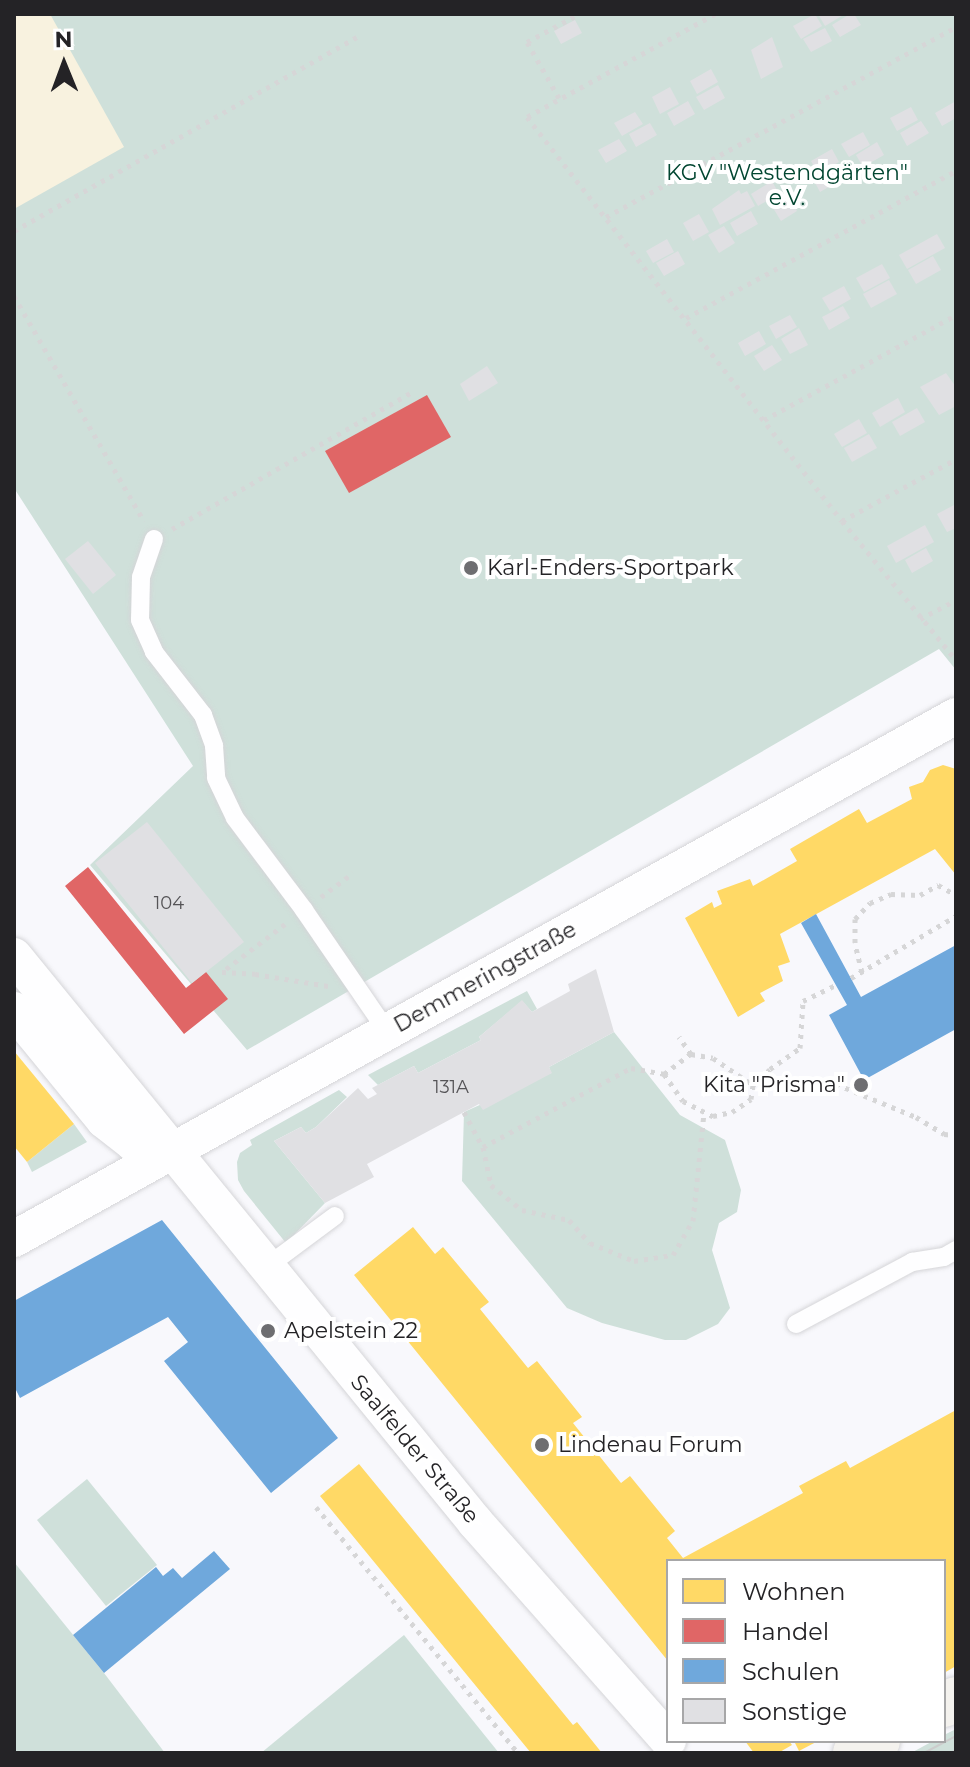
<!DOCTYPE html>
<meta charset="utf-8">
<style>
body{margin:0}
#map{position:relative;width:970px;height:1767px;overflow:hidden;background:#f8f8fc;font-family:Montserrat,sans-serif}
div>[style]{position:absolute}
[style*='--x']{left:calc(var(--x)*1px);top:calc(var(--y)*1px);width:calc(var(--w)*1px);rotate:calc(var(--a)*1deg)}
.green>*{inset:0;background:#cfe0da}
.sand>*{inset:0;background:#f8f2df}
.homes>*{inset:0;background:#ffd966}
.shops>*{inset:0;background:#e06666}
.schools>*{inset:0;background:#6fa8dc}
.building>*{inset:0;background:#e0e0e3}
.path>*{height:5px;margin-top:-2.5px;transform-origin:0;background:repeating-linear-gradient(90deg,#d6d6d7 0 4px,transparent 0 10px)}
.roads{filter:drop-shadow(0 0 2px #d5d5d8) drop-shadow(0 0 2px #d5d5d8)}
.service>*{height:18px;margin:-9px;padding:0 9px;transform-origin:9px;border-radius:9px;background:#fefeff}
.minor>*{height:36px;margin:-18px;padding:0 18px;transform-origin:18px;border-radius:18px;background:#fefeff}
.secondary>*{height:44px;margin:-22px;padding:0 22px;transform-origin:22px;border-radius:22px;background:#f4f2ee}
.tram>*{height:2px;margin:-1px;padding:0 1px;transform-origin:1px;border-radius:1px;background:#ccc}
.dots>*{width:22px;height:22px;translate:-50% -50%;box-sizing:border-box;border:4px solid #fff;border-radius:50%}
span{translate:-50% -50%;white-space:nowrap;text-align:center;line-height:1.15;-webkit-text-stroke:8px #fff;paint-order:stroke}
.number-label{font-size:18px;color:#555457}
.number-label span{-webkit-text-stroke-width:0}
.park-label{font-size:22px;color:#024631}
.poi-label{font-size:22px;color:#242326}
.left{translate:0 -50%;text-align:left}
.right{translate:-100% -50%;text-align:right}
.street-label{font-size:22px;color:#242326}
.frame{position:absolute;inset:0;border:16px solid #242326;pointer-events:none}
.legend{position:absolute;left:666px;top:1559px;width:280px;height:184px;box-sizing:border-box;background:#fff;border:2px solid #a7a7a8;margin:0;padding:10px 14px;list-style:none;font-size:24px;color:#242326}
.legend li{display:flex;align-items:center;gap:16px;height:40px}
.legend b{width:40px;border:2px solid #a7a7a8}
.north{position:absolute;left:24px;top:24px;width:80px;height:80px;-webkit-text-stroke:6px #fff;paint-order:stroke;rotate:359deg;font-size:22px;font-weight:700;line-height:32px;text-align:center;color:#242326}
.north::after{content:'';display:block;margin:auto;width:28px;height:36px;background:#242326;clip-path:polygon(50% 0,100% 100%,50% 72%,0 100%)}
</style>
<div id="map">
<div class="green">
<div style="clip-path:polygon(14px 14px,956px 14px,956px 670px,939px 649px,247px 1050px,90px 865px,193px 766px,14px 488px)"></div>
<div style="clip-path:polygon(527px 991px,537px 1009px,532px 1012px,522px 1001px,479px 1037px,481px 1040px,418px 1073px,414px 1066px,378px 1085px,368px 1075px)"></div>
<div style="clip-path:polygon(614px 1032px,680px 1115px,725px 1140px,741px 1190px,737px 1212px,719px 1223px,712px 1250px,730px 1308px,718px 1324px,686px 1340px,665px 1340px,602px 1323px,567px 1308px,462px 1181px,464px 1112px,551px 1073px,549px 1067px)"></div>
<div style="clip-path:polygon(339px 1090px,347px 1097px,316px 1127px,306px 1133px,301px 1127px,274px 1141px,325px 1203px,286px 1243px,244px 1191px,238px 1180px,237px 1162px,240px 1153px,252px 1145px,250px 1140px)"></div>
<div style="clip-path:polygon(74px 1124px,87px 1142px,32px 1172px,27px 1162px)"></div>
<div style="clip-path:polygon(87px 1479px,157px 1565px,106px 1606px,37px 1520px)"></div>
<div style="clip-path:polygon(14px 1562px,104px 1673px,165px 1753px,14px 1753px)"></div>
<div style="clip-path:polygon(404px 1635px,499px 1753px,261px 1753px)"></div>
<div style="clip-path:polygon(956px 1729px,956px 1753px,911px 1753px,933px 1741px,944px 1741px,944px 1735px)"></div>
</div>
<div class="sand">
<div style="clip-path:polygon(14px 14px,50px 14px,124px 147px,14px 209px)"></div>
</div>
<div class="homes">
<div style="clip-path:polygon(943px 765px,956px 769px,956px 875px,935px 849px,780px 934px,790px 962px,778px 966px,783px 981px,760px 993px,765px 1001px,738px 1017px,685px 918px,712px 902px,714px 908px,722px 904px,717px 891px,750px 879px,753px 886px,797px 861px,790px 849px,859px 809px,867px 823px,912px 799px,909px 787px,923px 782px,930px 770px)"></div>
<div style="clip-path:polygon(14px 1051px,74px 1124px,27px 1162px,14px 1146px)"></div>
<div style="clip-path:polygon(413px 1227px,435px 1254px,443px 1247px,489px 1302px,480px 1309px,528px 1368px,537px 1361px,582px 1417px,573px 1423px,621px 1483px,630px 1476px,675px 1531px,667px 1538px,683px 1558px,803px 1493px,799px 1486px,846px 1461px,850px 1468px,956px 1410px,956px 1666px,944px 1673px,944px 1561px,668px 1561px,668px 1661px,354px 1275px)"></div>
<div style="clip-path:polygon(359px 1464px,573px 1725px,577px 1722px,602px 1753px,531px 1753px,320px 1496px)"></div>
<div style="clip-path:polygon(745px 1741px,789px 1741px,792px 1745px,778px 1753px,754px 1753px)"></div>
<div style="clip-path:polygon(794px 1741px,818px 1741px,799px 1751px)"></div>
</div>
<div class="shops">
<div style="clip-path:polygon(427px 395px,451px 437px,349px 493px,325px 451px)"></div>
<div style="clip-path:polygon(88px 867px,186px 988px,206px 972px,228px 999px,184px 1034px,65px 886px)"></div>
</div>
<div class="schools">
<div style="clip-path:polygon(816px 914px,861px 997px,956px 945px,956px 1029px,864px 1080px,829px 1015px,847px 1005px,801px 923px)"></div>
<div style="clip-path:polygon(162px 1220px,338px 1438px,271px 1493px,164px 1361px,188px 1342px,168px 1317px,20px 1398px,14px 1386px,14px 1301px)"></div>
<div style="clip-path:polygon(214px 1551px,230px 1569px,104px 1673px,73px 1635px,156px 1567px,163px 1576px,173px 1568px,182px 1578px)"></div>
</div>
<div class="building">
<div style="clip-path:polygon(815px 14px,822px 26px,801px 39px,793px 26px)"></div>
<div style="clip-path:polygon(818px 14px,845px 14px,825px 26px)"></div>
<div style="clip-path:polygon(850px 14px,854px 14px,861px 25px,840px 37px,832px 25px)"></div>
<div style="clip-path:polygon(575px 20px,582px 33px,561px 44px,554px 31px)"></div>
<div style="clip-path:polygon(825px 28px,832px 41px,811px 52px,803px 39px)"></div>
<div style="clip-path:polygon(772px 37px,783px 67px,761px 79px,751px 50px)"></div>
<div style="clip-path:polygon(711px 69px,718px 82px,697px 94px,690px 81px)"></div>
<div style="clip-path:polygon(718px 85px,725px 98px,704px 110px,696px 97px)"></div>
<div style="clip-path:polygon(670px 87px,679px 104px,660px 114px,652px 97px)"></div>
<div style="clip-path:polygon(688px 101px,695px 114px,674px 126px,667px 113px)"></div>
<div style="clip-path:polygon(956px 101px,956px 118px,942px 126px,935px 113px)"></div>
<div style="clip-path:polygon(911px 107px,918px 120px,897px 131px,890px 118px)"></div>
<div style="clip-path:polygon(635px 112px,643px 124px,622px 136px,614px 123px)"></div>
<div style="clip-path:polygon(921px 121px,929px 133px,907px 146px,900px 133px)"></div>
<div style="clip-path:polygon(650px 123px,657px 135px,636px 147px,629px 134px)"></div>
<div style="clip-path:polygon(863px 132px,870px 145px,849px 157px,841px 144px)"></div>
<div style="clip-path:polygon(619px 139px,627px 151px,606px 163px,598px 150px)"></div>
<div style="clip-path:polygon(877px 142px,884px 155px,863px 167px,856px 155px)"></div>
<div style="clip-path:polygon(832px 149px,839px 162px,818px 174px,811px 161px)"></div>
<div style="clip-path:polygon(834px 167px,841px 180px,820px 192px,813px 179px)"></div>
<div style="clip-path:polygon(772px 181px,779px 194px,758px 206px,751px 194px)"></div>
<div style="clip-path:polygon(739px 190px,741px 194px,747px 191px,755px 206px,720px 225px,712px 209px)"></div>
<div style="clip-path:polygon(786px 194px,797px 211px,781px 221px,770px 203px)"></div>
<div style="clip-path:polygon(751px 211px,758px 224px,737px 236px,730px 223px)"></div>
<div style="clip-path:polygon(699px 214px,709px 232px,693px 241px,683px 223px)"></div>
<div style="clip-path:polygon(724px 226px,735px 243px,719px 253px,708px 235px)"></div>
<div style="clip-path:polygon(937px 234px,945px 248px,907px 269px,899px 255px)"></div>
<div style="clip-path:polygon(667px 239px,674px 252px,653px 263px,646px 251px)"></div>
<div style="clip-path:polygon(678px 251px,685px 264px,664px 276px,656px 263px)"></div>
<div style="clip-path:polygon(933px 256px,941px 270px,916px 284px,908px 270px)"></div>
<div style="clip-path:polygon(882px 264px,890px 278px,864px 292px,856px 278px)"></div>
<div style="clip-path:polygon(889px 280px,897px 294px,871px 308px,863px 294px)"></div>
<div style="clip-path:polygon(844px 286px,851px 299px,830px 311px,822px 298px)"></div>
<div style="clip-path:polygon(843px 306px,850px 318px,829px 330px,822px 317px)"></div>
<div style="clip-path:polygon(790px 315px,797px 327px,776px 339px,769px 326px)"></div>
<div style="clip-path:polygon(799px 328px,808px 345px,790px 354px,781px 339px)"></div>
<div style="clip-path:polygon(759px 331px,766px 344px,745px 356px,738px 343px)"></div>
<div style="clip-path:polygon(772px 345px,782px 360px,764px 371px,754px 356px)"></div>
<div style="clip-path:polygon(487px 366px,498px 383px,469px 401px,460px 384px)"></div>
<div style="clip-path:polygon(946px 373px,956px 387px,956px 406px,939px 415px,920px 387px)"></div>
<div style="clip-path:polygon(898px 398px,905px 412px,880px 427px,872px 413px)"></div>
<div style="clip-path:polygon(917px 408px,925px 422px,900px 436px,892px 422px)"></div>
<div style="clip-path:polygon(859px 419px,867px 433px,842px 447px,834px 434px)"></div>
<div style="clip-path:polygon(869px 434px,877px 448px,852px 462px,844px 448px)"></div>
<div style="clip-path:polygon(956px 504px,956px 528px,947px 532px,937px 514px)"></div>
<div style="clip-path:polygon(925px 525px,934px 542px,896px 563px,887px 546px)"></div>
<div style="clip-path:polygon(88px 541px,116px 575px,93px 594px,65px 559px)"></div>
<div style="clip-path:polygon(926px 548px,933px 561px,912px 573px,905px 560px)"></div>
<div style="clip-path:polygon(147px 822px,244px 942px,192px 983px,95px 863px)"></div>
<div style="clip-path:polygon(596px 969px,614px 1032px,549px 1067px,552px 1073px,483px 1110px,479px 1104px,367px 1164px,374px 1177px,325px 1203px,274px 1141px,301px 1127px,306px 1133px,316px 1127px,358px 1088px,368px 1099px,377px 1094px,372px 1088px,414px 1066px,418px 1073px,481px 1040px,479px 1037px,522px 1000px,532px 1012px,570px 991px,568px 984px)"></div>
</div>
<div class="path">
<div style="--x:715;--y:14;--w:214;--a:151.3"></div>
<div style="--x:527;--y:117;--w:512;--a:52.06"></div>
<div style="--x:842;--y:521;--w:180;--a:50.6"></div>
<div style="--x:559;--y:98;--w:64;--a:-119.7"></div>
<div style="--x:527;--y:42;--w:59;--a:-28.3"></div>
<div style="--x:606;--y:217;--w:398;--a:-28.5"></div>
<div style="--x:14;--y:231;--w:394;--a:-29.5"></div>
<div style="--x:14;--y:296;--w:260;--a:60"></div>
<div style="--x:686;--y:318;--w:307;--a:-28.6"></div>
<div style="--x:764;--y:420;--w:219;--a:-28.7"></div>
<div style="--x:842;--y:521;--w:130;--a:-28.5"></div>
<div style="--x:172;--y:529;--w:276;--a:-29.7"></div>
<div style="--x:920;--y:619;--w:41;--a:-27.8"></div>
<div style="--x:321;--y:897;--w:40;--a:-37"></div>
<div style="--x:285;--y:924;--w:79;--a:142.7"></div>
<div style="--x:222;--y:972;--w:33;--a:3"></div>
<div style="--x:255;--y:974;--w:74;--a:9.3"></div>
<div style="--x:862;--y:972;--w:30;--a:-104"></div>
<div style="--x:855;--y:943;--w:24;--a:-90"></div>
<div style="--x:855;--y:919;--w:22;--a:-47"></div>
<div style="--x:870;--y:903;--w:23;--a:-23"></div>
<div style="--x:891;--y:894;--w:29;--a:2"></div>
<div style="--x:920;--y:895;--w:21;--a:-29"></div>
<div style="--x:938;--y:885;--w:21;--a:29"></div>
<div style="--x:851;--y:978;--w:122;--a:-30.6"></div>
<div style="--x:691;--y:1054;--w:22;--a:10"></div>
<div style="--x:713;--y:1058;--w:48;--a:34"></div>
<div style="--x:664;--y:1074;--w:33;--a:55"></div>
<div style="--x:683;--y:1101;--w:34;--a:27"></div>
<div style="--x:713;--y:1116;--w:19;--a:-12"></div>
<div style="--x:732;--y:1112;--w:23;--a:-34"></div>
<div style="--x:751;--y:1099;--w:14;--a:-82"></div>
<div style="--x:753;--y:1085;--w:23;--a:-43"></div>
<div style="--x:770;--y:1069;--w:37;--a:-35"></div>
<div style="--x:800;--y:1048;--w:47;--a:-86.3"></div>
<div style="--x:803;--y:1001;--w:37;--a:-26"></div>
<div style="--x:836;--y:1084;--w:87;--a:22.4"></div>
<div style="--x:916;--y:1117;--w:33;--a:31"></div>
<div style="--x:944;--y:1134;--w:12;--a:5"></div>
<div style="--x:464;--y:1112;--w:40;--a:62"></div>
<div style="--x:483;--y:1147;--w:168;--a:-28.1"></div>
<div style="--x:631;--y:1068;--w:34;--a:10"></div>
<div style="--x:664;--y:1074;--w:34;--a:-37"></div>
<div style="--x:691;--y:1054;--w:21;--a:-125"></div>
<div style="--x:483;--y:1147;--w:39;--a:78"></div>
<div style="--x:491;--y:1185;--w:40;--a:39"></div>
<div style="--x:522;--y:1210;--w:48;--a:12"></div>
<div style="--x:569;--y:1220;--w:31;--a:48"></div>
<div style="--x:590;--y:1243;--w:48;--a:22.2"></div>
<div style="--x:634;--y:1261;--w:39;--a:-9"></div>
<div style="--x:673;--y:1255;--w:39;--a:-60"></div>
<div style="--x:693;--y:1221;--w:110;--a:-84.2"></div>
<div style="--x:316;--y:1507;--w:318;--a:50.6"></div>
</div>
<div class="roads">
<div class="service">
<div style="--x:154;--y:539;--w:40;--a:108.9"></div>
<div style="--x:141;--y:577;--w:43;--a:91.3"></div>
<div style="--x:140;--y:620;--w:35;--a:66"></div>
<div style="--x:154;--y:652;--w:80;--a:52.1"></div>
<div style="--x:203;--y:715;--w:33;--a:70"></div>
<div style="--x:214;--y:746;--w:32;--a:86"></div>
<div style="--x:216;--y:778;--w:44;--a:64.6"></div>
<div style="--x:235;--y:818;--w:115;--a:53.1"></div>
<div style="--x:304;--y:910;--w:147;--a:55.6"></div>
<div style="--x:265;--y:1268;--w:87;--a:-36.6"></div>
<div style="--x:796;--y:1324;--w:132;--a:-28.1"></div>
<div style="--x:912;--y:1262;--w:32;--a:-9"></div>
<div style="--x:944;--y:1257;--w:14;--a:-30"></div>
</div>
<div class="minor">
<div style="--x:14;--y:956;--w:731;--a:50.83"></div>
<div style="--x:476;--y:1523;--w:290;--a:48.5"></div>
<div style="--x:14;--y:1010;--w:142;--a:50.7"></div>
<div style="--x:104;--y:1120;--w:37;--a:38"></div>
<div style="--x:133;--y:1143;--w:38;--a:14"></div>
<div style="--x:14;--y:1239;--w:1077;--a:-29.04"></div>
</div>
<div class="secondary">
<div style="--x:944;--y:1705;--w:13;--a:-27"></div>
<div style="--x:855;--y:1753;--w:26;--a:-28"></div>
</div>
</div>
<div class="tram">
<div style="--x:924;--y:1753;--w:36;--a:-28"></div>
<div style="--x:951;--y:1753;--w:6;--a:-31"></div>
</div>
<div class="dots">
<div style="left:471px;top:568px;background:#6e6e71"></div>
<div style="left:861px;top:1085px;background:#6e6e71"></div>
<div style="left:268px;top:1331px;background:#6e6e71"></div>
<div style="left:542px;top:1445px;background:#6e6e71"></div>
</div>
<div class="number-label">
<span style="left:169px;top:903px">104</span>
<span style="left:451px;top:1087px">131A</span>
</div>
<div class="park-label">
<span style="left:787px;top:185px">KGV "Westendgärten"<br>e.V.</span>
</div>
<div class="poi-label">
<span class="left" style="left:487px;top:568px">Karl-Enders-Sportpark</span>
<span class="right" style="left:845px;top:1085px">Kita "Prisma"</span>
<span class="left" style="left:284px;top:1331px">Apelstein 22</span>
<span class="left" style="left:558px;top:1445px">Lindenau Forum</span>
</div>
<div class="street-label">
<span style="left:485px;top:977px;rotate:-29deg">Demmeringstraße</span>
<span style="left:415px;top:1449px;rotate:50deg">Saalfelder Straße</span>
</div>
<div class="frame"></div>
<ul class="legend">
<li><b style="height:22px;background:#ffd966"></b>Wohnen</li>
<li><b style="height:22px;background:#e06666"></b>Handel</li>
<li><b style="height:22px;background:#6fa8dc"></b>Schulen</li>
<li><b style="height:22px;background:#e0e0e3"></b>Sonstige</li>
</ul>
<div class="north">N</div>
</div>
